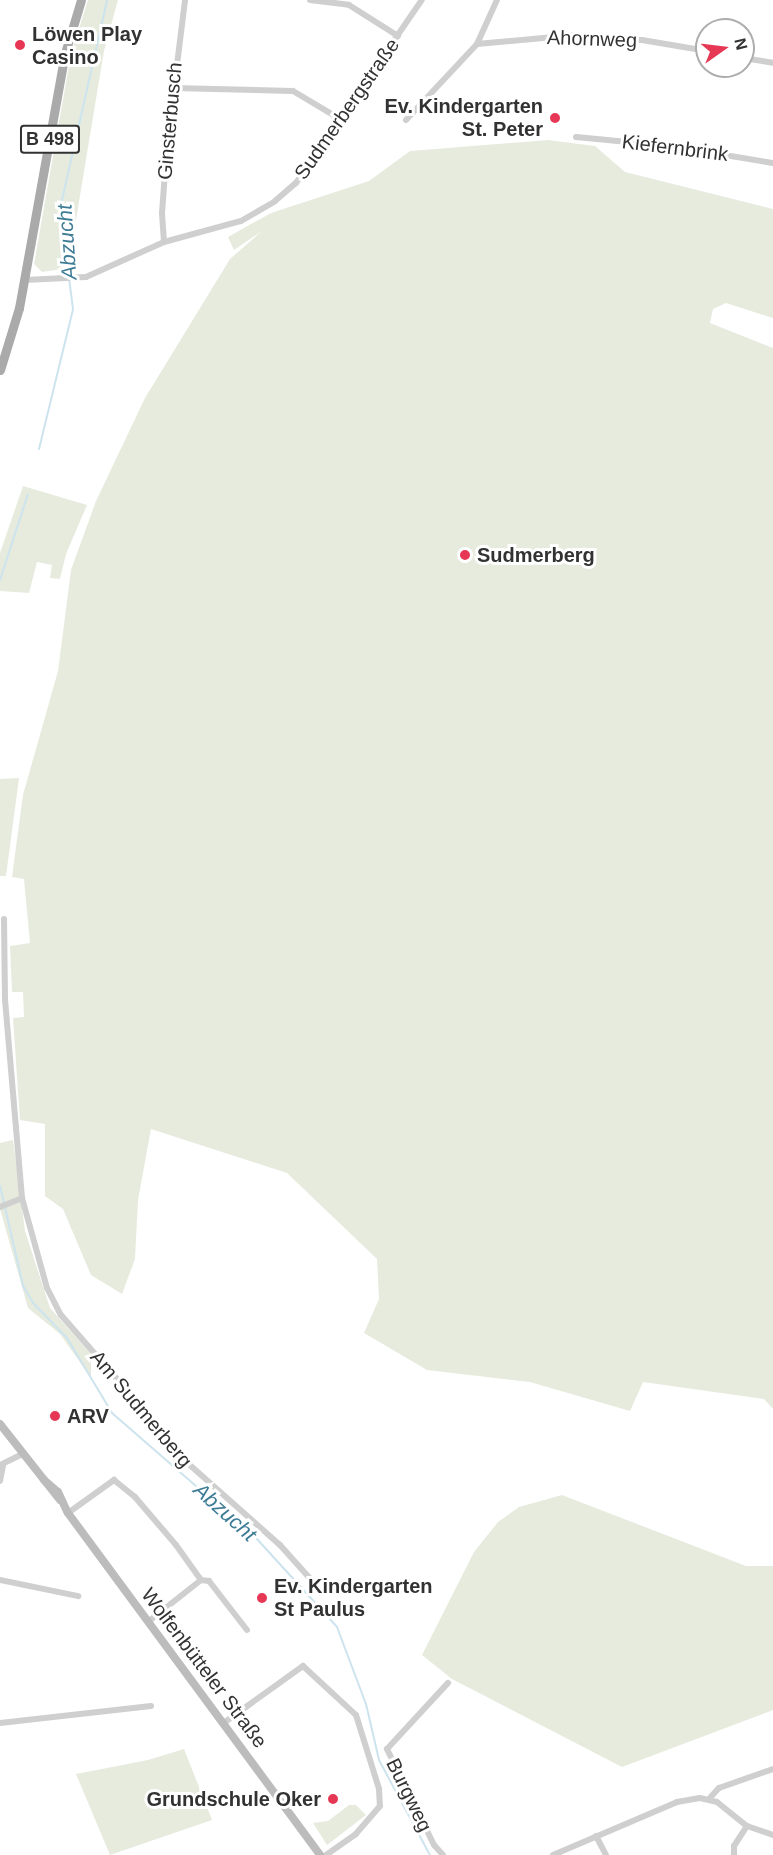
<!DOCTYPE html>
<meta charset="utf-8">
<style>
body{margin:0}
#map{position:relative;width:773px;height:1855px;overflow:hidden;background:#fff;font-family:Helvetica,sans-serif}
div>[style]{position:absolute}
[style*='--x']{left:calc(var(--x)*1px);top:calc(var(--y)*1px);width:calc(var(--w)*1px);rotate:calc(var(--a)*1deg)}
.green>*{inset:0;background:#e6ebde}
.stream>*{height:2px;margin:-1px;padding:0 1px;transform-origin:1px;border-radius:1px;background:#cde4ee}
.minor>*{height:6px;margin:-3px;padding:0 3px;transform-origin:3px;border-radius:3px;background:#cfcfcf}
.secondary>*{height:8px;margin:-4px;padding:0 4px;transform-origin:4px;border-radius:4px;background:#bcbcbc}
.primary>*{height:9px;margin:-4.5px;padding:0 4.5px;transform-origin:4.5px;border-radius:4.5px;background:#aaa}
.dots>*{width:16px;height:16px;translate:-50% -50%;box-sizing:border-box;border:3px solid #fff;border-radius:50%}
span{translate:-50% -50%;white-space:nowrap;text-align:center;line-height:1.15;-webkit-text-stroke:6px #fff;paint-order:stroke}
.shield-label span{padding:2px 4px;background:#fff;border:2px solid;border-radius:4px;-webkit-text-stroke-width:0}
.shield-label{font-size:18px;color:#323232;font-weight:700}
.poi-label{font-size:20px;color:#323232;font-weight:700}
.left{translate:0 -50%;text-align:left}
.right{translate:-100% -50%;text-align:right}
.street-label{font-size:20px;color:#323232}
.water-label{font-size:21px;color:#3e7c96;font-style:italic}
.north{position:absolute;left:695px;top:18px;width:60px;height:60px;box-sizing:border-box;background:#fff;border:2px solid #adadad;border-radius:50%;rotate:76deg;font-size:16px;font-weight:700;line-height:24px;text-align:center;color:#323232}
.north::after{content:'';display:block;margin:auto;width:21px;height:27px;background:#e63755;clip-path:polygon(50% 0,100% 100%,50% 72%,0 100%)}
</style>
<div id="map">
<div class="green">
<div style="clip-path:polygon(88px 0,118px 0,104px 51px,68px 268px,42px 272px,34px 264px,71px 54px)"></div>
<div style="clip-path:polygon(548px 140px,595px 146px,625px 172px,773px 209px,773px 318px,726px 303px,713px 309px,710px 323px,773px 348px,773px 1409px,764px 1399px,643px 1382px,630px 1411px,530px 1382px,427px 1370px,364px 1333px,379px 1299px,377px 1259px,287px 1173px,151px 1129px,138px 1200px,135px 1259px,122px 1294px,91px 1275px,63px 1209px,45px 1196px,45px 1124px,20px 1120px,13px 1018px,24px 1017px,23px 992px,12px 992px,10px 946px,30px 943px,24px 879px,12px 877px,23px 795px,58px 671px,71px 570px,96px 501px,145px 398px,230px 259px,262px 231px,234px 250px,228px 237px,271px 213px,369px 181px,410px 151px)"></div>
<div style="clip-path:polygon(23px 486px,87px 505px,66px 554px,60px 579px,50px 578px,52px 565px,37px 562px,29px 593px,0 591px,0 553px)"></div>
<div style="clip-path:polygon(19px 778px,6px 876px,0 876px,0 779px)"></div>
<div style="clip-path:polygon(13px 1140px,25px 1231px,50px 1308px,91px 1354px,91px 1378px,60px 1334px,28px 1308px,0 1209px,0 1143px)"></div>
<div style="clip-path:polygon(562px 1495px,746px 1566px,773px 1566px,773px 1710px,622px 1767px,452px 1679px,422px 1655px,474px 1552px,498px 1522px,519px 1507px)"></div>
<div style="clip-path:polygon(184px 1749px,212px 1820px,110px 1855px,76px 1774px,148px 1760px)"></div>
<div style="clip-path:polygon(349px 1805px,356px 1805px,366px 1815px,327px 1845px,313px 1823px,328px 1821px)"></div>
</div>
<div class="stream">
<div style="--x:39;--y:449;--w:144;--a:-76.3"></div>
<div style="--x:73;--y:309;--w:101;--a:-97.4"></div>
<div style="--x:60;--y:209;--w:214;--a:-77.3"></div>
<div style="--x:0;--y:580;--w:90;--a:-72"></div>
<div style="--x:0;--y:1186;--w:103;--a:77"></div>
<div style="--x:23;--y:1286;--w:21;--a:59"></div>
<div style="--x:34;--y:1304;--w:47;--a:45.9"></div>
<div style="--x:67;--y:1338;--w:87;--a:59"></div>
<div style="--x:112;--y:1413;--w:192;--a:41"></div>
<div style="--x:257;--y:1539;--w:119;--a:47.7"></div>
<div style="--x:337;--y:1627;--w:82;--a:69.4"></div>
<div style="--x:366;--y:1704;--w:57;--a:76.9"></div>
<div style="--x:379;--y:1760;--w:108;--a:61.8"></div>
</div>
<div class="minor">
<div style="--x:310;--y:0;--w:39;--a:7"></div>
<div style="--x:349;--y:5;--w:58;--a:32.3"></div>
<div style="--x:477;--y:44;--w:99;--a:-5.2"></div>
<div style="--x:576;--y:35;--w:66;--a:4.3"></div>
<div style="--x:642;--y:40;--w:66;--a:9.6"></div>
<div style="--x:743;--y:58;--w:30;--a:9"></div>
<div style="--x:173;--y:88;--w:120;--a:1.4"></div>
<div style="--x:293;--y:91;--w:55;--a:30.8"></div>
<div style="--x:406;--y:120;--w:104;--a:-46.9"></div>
<div style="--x:477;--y:44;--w:48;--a:-65.6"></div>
<div style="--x:576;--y:137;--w:94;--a:5.5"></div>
<div style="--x:670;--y:146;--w:104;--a:9.4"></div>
<div style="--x:164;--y:242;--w:29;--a:-94"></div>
<div style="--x:162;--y:213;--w:68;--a:-85.8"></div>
<div style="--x:167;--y:145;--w:146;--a:-82.9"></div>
<div style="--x:25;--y:280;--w:61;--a:-2.8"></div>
<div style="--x:86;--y:277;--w:85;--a:-24.2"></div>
<div style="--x:164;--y:242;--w:80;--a:-15.3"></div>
<div style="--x:241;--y:221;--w:39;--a:-30"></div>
<div style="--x:275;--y:201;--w:28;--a:-41"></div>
<div style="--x:296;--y:183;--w:222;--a:-55.5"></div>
<div style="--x:22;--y:1198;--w:93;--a:74.5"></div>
<div style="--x:47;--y:1288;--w:30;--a:63"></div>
<div style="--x:61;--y:1315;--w:85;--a:48.8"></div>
<div style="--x:117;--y:1379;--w:80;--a:53.1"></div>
<div style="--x:165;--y:1443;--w:154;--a:41.6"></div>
<div style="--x:280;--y:1545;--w:52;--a:48.1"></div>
<div style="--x:0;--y:1207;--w:24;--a:-22"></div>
<div style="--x:22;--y:1198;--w:200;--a:-94.9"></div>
<div style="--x:5;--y:999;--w:80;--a:-90.7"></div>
<div style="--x:0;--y:1465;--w:25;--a:-26"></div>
<div style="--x:0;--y:1481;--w:16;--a:-79"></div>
<div style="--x:68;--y:1513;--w:57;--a:-35.7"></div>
<div style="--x:114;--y:1480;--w:27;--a:39"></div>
<div style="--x:135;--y:1497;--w:63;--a:49.5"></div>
<div style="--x:176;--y:1545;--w:43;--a:54.5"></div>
<div style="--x:201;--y:1580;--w:66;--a:141.7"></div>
<div style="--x:0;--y:1580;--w:80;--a:11.6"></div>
<div style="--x:201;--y:1580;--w:8;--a:7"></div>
<div style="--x:209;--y:1581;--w:62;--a:52.2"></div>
<div style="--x:225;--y:1722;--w:96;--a:-35.7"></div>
<div style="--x:303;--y:1666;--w:72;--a:42.8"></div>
<div style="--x:356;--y:1715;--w:77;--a:72.7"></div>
<div style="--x:379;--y:1789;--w:17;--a:87"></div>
<div style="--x:380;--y:1806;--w:37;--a:131"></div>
<div style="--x:356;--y:1834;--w:37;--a:145"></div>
<div style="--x:0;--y:1723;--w:152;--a:-6.4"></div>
<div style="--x:709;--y:1799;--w:15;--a:-48"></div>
<div style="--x:719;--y:1788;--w:57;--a:-19.4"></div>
<div style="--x:596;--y:1836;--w:21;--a:62"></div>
<div style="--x:443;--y:1855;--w:13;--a:-132"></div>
<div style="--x:434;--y:1845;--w:107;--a:-116.1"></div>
<div style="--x:387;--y:1749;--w:90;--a:-47.3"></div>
<div style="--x:553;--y:1855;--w:135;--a:-23.1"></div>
<div style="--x:677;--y:1802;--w:23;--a:-10"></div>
<div style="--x:700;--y:1798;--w:17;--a:13"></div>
<div style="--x:717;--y:1802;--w:38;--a:39"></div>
<div style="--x:747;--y:1826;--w:28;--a:19"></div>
<div style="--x:734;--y:1855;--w:9;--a:-90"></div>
<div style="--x:734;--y:1846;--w:24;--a:-57"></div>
</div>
<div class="secondary">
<div style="--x:0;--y:1424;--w:97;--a:51.7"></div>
<div style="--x:44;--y:1480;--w:18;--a:41"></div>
<div style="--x:58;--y:1492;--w:23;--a:65"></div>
<div style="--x:68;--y:1513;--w:425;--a:53.6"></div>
</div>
<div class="primary">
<div style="--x:0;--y:370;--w:65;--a:-73"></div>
<div style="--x:19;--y:308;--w:259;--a:-79.8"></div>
<div style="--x:65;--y:53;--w:55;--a:-73.2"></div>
</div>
<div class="dots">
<div style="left:20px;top:45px;background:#e63755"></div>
<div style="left:555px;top:118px;background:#e63755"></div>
<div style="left:465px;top:555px;background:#e63755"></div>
<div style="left:55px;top:1416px;background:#e63755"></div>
<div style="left:262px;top:1598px;background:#e63755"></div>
<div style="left:333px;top:1799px;background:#e63755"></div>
</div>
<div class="shield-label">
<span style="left:50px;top:139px">B 498</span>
</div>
<div class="poi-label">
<span class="left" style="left:32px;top:46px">Löwen Play<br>Casino</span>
<span class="right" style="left:543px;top:118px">Ev. Kindergarten<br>St. Peter</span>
<span class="left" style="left:477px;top:555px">Sudmerberg</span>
<span class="left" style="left:67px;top:1416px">ARV</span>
<span class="left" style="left:274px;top:1598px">Ev. Kindergarten<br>St Paulus</span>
<span class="right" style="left:321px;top:1799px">Grundschule Oker</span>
</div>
<div class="street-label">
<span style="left:592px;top:39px;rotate:2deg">Ahornweg</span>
<span style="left:347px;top:109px;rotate:-55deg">Sudmerbergstraße</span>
<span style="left:170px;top:121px;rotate:-85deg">Ginsterbusch</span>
<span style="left:675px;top:148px;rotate:7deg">Kiefernbrink</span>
<span style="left:141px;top:1409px;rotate:50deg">Am Sudmerberg</span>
<span style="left:204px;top:1668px;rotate:53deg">Wolfenbütteler Straße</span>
<span style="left:409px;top:1795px;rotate:64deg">Burgweg</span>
</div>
<div class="water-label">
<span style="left:67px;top:242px;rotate:-94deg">Abzucht</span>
<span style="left:225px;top:1512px;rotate:42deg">Abzucht</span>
</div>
<div class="north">N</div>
</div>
